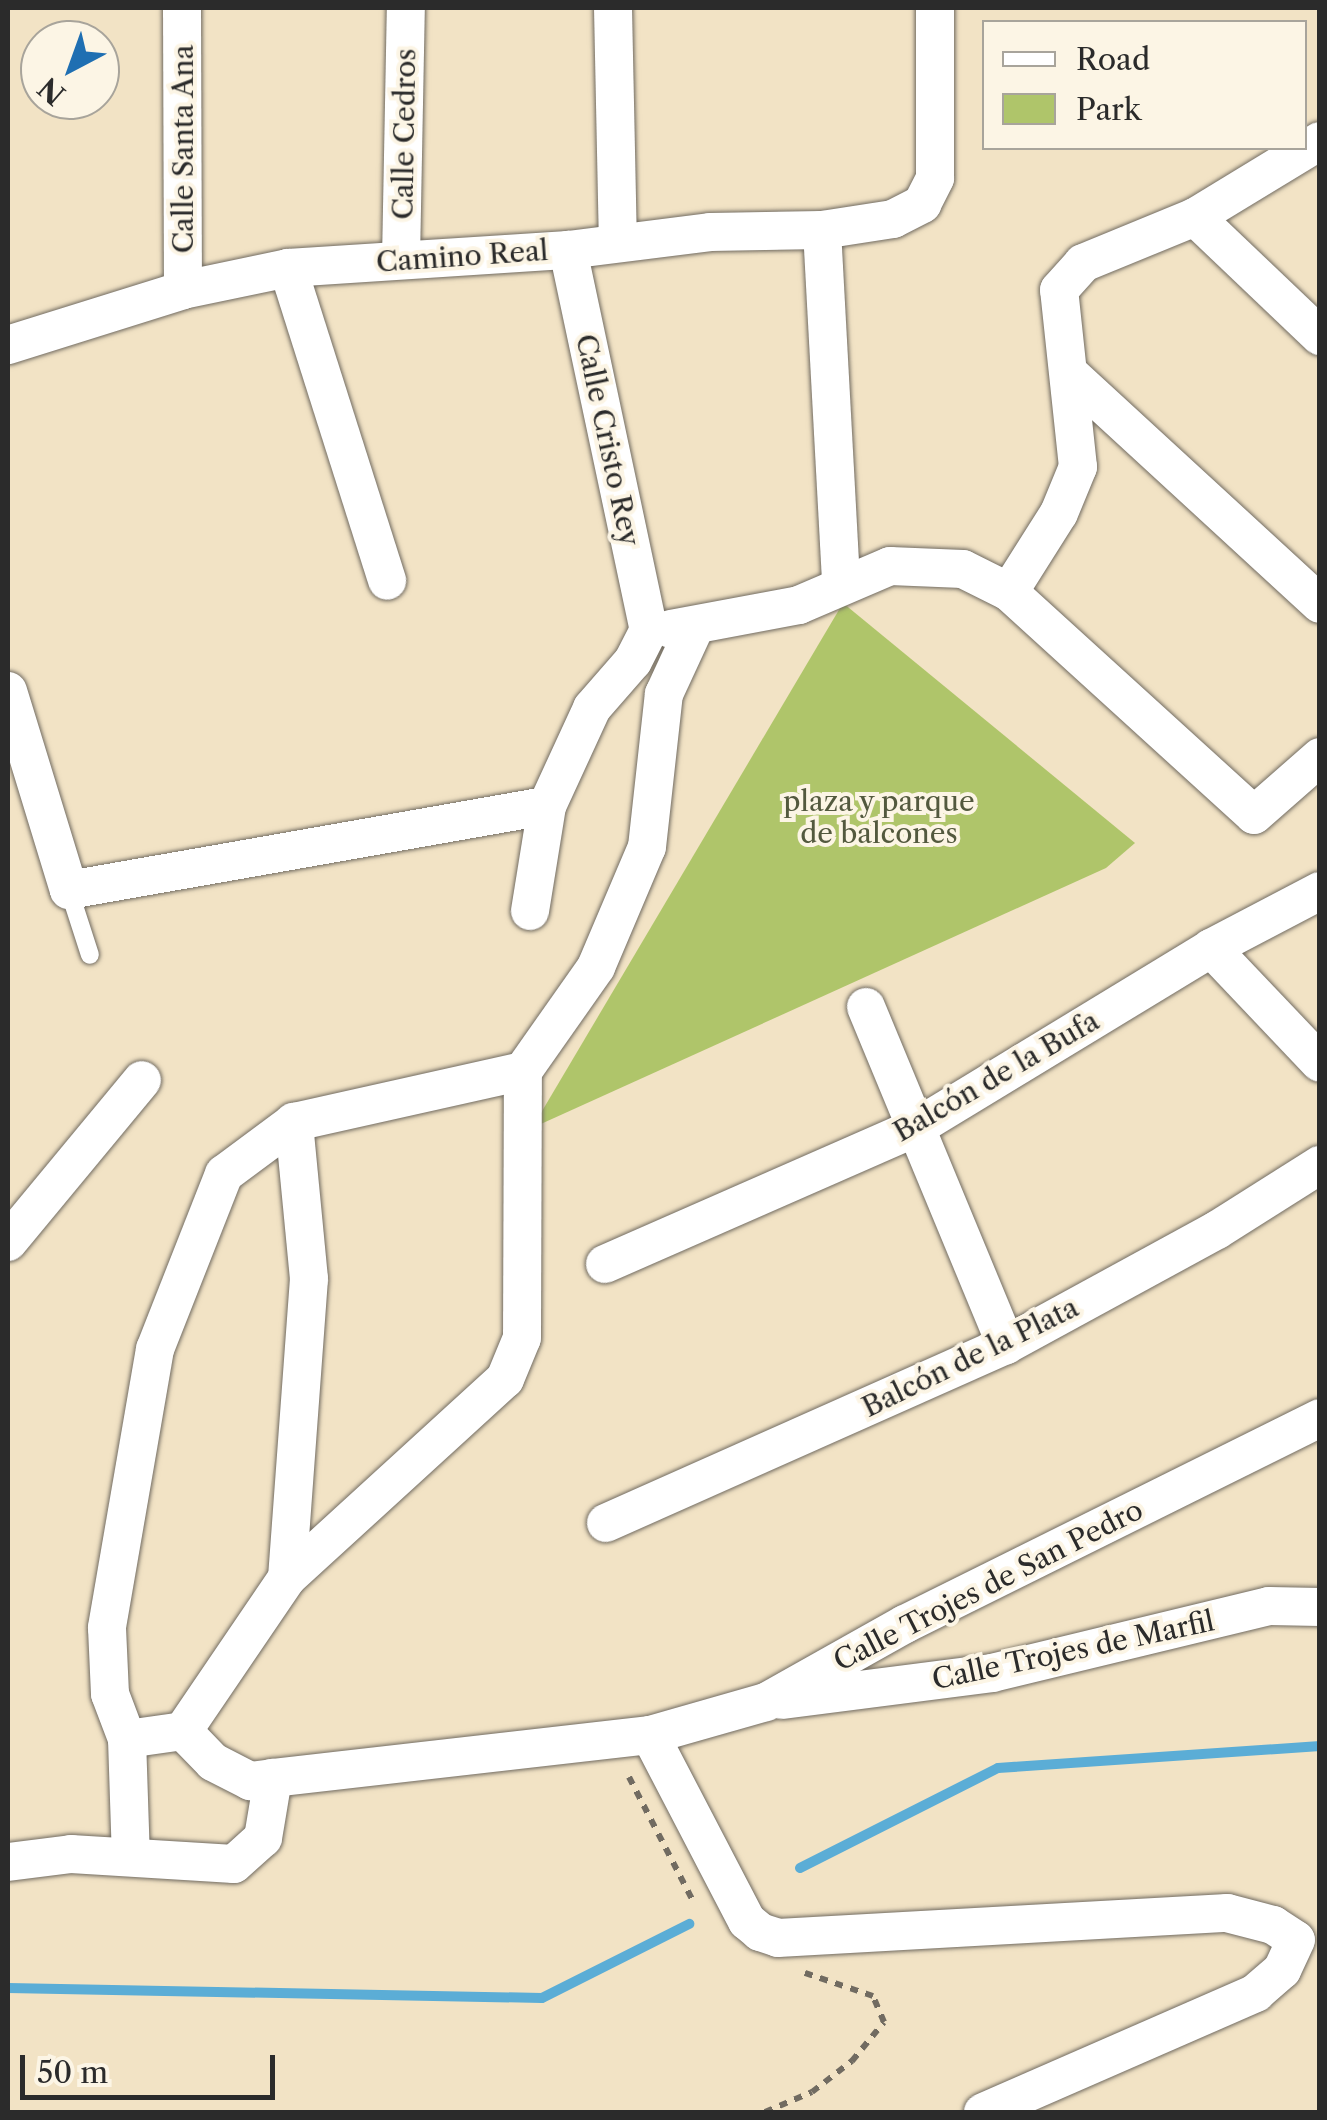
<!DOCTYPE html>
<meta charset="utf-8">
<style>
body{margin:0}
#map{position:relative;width:1327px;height:2120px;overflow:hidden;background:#f2e3c5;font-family:"Libre Caslon Text",serif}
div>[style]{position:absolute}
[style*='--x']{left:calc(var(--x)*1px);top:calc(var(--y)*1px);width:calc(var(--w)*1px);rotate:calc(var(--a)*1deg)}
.green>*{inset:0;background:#afc56a}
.stream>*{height:10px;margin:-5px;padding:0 5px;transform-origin:5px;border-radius:5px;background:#5badd6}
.path>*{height:6px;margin-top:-3px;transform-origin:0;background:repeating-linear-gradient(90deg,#716b61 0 8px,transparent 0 16px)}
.roads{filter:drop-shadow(0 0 2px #716b61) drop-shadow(0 0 2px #716b61)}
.lane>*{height:18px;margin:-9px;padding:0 9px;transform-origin:9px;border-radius:9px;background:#fff}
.street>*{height:38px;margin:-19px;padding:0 19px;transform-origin:19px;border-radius:19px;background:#fff}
span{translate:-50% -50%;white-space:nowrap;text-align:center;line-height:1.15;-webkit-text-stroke:8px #fcf5e5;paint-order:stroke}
.street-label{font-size:28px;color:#2b2b2b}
.park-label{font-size:28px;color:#53593e}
.frame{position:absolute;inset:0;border:10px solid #2b2b2b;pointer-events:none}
.legend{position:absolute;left:982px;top:20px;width:325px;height:130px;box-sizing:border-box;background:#fcf5e5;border:2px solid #a8a49b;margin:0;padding:12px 18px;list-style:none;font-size:30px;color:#2b2b2b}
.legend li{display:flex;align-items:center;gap:20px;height:50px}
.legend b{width:50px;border:2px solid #a8a49b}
.north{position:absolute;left:20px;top:20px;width:100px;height:100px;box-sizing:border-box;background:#fcf5e5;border:2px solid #a8a49b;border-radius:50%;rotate:221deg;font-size:28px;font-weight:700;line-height:40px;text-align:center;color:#2b2b2b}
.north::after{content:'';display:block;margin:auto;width:35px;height:45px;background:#1f6fb2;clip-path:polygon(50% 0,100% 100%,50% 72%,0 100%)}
.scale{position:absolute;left:20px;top:2055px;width:255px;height:45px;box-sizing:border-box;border:5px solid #2b2b2b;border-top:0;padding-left:12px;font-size:30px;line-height:35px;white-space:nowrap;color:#2b2b2b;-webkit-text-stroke:8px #fcf5e5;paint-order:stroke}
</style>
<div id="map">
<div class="green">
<div style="clip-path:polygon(843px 603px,1135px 843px,1106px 868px,532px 1128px)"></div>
</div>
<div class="stream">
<div style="--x:800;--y:1868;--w:222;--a:-26.8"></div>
<div style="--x:998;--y:1768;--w:323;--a:-3.9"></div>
<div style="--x:8;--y:1988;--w:534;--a:1.07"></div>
<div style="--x:542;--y:1998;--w:165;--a:-26.7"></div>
</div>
<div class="path">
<div style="--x:629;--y:1777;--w:142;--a:62.7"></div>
<div style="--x:765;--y:2112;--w:51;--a:-23.1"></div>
<div style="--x:812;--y:2092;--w:51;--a:-37.8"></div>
<div style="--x:852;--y:2061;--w:50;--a:-50.6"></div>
<div style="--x:884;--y:2022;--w:28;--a:-113"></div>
<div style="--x:873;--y:1996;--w:72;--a:-161.3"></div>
</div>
<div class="roads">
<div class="lane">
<div style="--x:69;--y:890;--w:68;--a:72.1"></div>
</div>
<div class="street">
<div style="--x:182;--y:8;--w:282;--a:89.8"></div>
<div style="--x:613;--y:8;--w:234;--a:88.8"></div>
<div style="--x:1195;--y:217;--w:173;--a:43.6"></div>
<div style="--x:822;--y:230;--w:355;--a:86.9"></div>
<div style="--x:568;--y:250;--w:389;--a:78"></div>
<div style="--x:401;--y:260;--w:252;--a:-88.9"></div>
<div style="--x:288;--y:268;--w:328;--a:72.4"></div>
<div style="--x:8;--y:345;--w:183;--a:-17.4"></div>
<div style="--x:183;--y:290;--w:107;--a:-11.8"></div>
<div style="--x:288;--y:268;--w:281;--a:-3.7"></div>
<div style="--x:568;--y:250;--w:143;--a:-7.2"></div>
<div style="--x:710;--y:232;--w:112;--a:-1"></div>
<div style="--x:822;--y:230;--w:72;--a:-8.8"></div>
<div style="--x:893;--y:219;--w:33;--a:-27"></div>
<div style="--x:922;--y:204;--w:29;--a:-63"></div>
<div style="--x:935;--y:178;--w:170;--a:-90"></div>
<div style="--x:1071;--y:375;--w:338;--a:42.6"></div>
<div style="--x:1009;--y:592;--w:93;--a:-57.7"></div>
<div style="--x:1059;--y:513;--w:50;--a:-67.6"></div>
<div style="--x:1078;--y:467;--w:178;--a:-96.1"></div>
<div style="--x:1059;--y:290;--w:36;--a:-48"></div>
<div style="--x:1083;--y:263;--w:121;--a:-22.3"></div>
<div style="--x:1195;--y:217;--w:146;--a:-31.3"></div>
<div style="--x:671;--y:629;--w:130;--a:-10.6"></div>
<div style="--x:799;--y:605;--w:99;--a:-23.2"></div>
<div style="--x:890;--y:566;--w:73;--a:2.4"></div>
<div style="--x:963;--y:569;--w:51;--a:26.6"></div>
<div style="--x:1009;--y:592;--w:331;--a:42.3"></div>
<div style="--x:1254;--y:815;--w:88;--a:-41.3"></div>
<div style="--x:8;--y:691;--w:208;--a:73"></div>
<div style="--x:69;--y:890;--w:485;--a:-10"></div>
<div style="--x:547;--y:806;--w:108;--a:-65.3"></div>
<div style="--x:592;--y:708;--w:62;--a:-48.9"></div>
<div style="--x:633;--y:661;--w:35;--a:-63"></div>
<div style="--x:530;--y:911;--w:106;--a:-80.8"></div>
<div style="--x:1211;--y:948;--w:158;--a:46.5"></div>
<div style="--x:866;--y:1007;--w:366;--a:67.5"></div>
<div style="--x:523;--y:1071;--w:235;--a:167.4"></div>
<div style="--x:294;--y:1122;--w:87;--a:143.4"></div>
<div style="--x:224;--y:1174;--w:188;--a:111.5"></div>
<div style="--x:155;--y:1349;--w:283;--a:99.8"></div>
<div style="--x:107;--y:1628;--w:66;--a:87.4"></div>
<div style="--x:110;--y:1694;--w:48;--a:69.3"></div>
<div style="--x:127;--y:1739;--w:57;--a:-8.1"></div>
<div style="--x:183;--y:1731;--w:185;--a:-55.8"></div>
<div style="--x:287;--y:1578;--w:295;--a:-42.4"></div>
<div style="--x:505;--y:1379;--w:44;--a:-67.5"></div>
<div style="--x:522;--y:1338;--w:267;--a:-89.8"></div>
<div style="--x:523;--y:1071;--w:127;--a:-54.9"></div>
<div style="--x:596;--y:967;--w:130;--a:-67"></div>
<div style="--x:647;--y:847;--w:154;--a:-83.7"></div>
<div style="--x:664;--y:694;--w:74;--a:-65.2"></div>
<div style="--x:8;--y:1242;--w:210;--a:-50.4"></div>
<div style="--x:605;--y:1264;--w:341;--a:-23.7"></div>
<div style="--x:917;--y:1127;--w:344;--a:-31.3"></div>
<div style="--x:1211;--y:948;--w:123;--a:-27.6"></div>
<div style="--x:606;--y:1523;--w:438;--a:-24"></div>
<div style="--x:1006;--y:1345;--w:240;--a:-28.6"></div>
<div style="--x:1217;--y:1230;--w:122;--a:-32.3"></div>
<div style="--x:287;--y:1578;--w:300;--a:-85.8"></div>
<div style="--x:309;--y:1279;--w:158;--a:-95.5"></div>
<div style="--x:782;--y:1700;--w:212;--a:-7.3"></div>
<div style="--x:992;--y:1673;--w:285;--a:-13.6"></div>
<div style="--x:1269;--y:1606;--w:51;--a:1.1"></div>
<div style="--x:183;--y:1731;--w:43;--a:45.9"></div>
<div style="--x:213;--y:1762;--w:42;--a:27.2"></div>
<div style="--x:250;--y:1781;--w:23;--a:-7"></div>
<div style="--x:650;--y:1735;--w:210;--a:62.5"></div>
<div style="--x:747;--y:1921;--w:17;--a:40"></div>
<div style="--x:760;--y:1932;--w:19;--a:18"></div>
<div style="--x:778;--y:1938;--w:450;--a:-3.2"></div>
<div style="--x:1227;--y:1913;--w:48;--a:14.6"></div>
<div style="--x:1273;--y:1925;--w:27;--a:33"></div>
<div style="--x:1296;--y:1940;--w:33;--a:115"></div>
<div style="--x:1282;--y:1970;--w:35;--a:139"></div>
<div style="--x:1256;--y:1993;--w:298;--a:156.4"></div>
<div style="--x:127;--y:1739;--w:118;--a:88.1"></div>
<div style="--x:8;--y:1862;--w:64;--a:-7.2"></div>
<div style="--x:71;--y:1854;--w:163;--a:3.5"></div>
<div style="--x:234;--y:1864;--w:39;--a:-42"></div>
<div style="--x:263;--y:1838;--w:61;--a:-80.5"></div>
<div style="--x:273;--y:1778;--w:379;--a:-6.5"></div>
<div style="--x:650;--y:1735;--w:121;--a:-15.9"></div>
<div style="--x:766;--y:1702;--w:159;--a:-29.3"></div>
<div style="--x:905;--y:1624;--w:463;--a:-26.4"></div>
</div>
</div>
<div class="street-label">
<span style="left:404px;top:134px;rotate:-89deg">Calle Cedros</span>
<span style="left:183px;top:149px;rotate:-90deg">Calle Santa Ana</span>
<span style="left:462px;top:256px;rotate:-4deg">Camino Real</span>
<span style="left:608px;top:440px;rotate:78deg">Calle Cristo Rey</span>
<span style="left:996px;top:1076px;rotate:-30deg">Balcón de la Bufa</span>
<span style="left:970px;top:1357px;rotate:-26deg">Balcón de la Plata</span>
<span style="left:988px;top:1585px;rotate:-27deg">Calle Trojes de San Pedro</span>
<span style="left:1073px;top:1650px;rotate:-12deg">Calle Trojes de Marfil</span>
</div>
<div class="park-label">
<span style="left:879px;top:817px">plaza y parque<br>de balcones</span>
</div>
<div class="frame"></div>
<ul class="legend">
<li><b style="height:12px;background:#fff"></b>Road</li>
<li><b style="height:28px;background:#afc56a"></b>Park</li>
</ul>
<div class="north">N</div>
<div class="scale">50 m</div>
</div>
